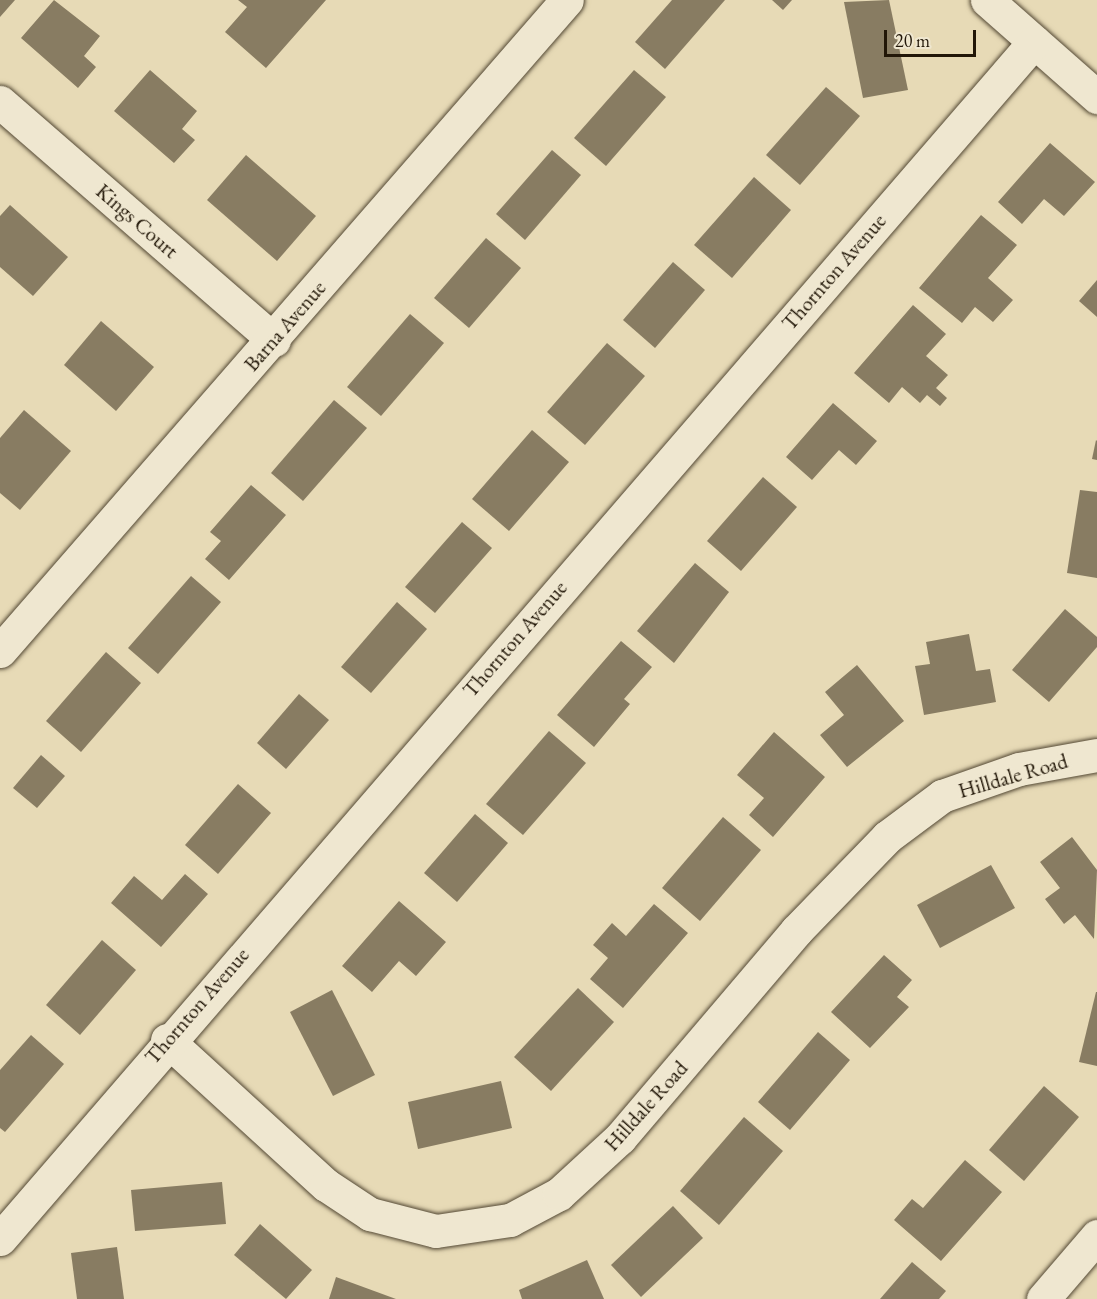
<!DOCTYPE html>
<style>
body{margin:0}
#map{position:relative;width:1097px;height:1299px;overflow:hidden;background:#e7dab6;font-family:"EB Garamond",serif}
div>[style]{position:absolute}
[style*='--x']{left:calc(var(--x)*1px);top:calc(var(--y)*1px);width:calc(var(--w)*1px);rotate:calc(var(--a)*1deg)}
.building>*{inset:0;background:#887c62}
.roads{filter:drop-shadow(0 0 2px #534834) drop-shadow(0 0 2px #534834)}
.street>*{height:33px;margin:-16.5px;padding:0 16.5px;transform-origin:16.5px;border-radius:16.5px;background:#efe7d0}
.secondary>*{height:33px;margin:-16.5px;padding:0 16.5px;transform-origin:16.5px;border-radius:16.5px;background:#efe7d0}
span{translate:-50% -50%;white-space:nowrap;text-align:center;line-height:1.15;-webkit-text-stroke:6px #efe7d0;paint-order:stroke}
.street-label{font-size:21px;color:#221708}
.scale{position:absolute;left:884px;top:30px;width:92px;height:27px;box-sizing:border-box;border:3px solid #221708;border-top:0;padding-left:8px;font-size:18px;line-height:21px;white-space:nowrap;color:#221708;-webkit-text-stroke:4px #efe7d0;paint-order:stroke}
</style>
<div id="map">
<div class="building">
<div style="clip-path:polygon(0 0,15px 0,0 17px)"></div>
<div style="clip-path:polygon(54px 0,100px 36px,84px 56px,96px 67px,78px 88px,21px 38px)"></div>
<div style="clip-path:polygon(238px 0,326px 0,266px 68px,225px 32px,247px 7px)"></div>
<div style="clip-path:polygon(672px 0,725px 0,665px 69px,635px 42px)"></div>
<div style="clip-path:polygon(772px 0,792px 0,783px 10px)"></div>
<div style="clip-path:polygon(889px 0,908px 90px,863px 98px,844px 2px)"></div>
<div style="clip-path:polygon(150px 70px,197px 111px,182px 129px,195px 140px,174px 163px,114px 111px)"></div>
<div style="clip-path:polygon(634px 70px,666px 97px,606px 166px,574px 138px)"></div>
<div style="clip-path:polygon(826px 87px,860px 116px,800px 185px,766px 155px)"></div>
<div style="clip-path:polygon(1050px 143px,1095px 182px,1064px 216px,1044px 199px,1022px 224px,998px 202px)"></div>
<div style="clip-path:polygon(552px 150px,581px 175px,525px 240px,496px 214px)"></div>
<div style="clip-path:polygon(246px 155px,316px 216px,277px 261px,207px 200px)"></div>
<div style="clip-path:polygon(754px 177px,791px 210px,732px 278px,694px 245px)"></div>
<div style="clip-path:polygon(10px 205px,68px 257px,33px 296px,0 267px,0 216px)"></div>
<div style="clip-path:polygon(981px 215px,1017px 245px,988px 278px,1013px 300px,993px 322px,975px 307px,962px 323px,919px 288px)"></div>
<div style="clip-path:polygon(486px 238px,521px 268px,469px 328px,434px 298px)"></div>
<div style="clip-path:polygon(673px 262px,705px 290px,655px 348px,623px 320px)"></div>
<div style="clip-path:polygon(1097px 280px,1097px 317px,1079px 301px)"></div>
<div style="clip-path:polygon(913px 305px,946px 334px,926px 356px,948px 375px,936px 388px,947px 398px,940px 406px,927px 395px,920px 403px,902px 387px,889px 403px,854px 373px)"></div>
<div style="clip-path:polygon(410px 314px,444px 343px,381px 416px,347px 387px)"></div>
<div style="clip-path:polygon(101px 321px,154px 367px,116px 411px,64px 365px)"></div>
<div style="clip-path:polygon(607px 343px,645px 376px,585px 445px,547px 412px)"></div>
<div style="clip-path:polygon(334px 400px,367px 428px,303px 501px,271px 473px)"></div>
<div style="clip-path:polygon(833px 403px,877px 441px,856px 465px,839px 450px,812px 480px,786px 457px)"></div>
<div style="clip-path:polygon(24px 410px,71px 451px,20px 510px,0 493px,0 438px)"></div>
<div style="clip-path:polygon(532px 430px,569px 462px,509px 531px,472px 499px)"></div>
<div style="clip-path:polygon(1096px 440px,1097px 441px,1097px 460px,1092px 459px)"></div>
<div style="clip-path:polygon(763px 477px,797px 507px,741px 571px,707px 541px)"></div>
<div style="clip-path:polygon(251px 485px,286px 515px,229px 580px,205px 559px,221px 541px,210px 532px)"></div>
<div style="clip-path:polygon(1080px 490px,1097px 492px,1097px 578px,1067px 573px)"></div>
<div style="clip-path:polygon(462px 522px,492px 548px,435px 613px,405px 587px)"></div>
<div style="clip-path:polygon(695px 563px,729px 592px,674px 663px,637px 631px)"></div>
<div style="clip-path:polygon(191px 576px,221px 602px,158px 674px,128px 648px)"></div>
<div style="clip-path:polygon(397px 602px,427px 629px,371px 693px,341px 667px)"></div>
<div style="clip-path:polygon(1065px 609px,1097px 637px,1097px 647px,1049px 702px,1012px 670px)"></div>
<div style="clip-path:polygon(969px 634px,976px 671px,990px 669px,996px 702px,924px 715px,915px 666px,930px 664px,926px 642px)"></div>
<div style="clip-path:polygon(621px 641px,652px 667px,624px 699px,630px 704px,594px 747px,557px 715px)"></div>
<div style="clip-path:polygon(106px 652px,141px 683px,81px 752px,46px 721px)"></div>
<div style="clip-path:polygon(857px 665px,904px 721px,847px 767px,820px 735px,844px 715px,825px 692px)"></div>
<div style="clip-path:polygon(299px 694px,329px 720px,286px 769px,257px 743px)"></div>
<div style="clip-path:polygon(549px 731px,586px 763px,523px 835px,486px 804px)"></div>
<div style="clip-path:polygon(774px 732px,825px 777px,773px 837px,749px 815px,764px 798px,737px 775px)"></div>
<div style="clip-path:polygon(41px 755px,65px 776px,37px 808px,13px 788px)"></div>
<div style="clip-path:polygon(238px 784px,271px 813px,218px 874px,185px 845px)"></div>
<div style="clip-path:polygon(475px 814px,508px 843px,457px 902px,424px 873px)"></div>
<div style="clip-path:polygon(723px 817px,761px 850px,700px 921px,662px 888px)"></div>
<div style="clip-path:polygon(1072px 837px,1097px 870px,1094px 939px,1075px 915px,1064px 924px,1045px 899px,1060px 888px,1040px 862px)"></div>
<div style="clip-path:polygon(991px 865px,1015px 908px,940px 948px,917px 905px)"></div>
<div style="clip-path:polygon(185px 874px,208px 894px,161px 947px,111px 903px,134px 876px,162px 900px)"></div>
<div style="clip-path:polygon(399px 901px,446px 942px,416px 976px,399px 961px,372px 992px,342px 966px)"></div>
<div style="clip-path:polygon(654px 904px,688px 933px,623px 1008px,590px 979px,608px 958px,593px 945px,612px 923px,626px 936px)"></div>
<div style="clip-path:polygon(102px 940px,136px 970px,80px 1035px,46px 1005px)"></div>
<div style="clip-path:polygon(884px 955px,912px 980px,897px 997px,909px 1007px,870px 1048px,831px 1012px)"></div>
<div style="clip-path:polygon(578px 988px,614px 1022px,551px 1091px,514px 1057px)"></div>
<div style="clip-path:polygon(332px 990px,375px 1075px,333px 1096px,290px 1012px)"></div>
<div style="clip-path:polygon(1096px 992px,1097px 992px,1097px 1066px,1079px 1062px)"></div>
<div style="clip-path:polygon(818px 1032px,850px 1060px,790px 1130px,758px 1102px)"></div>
<div style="clip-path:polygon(31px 1035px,64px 1064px,5px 1132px,0 1128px,0 1070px)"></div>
<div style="clip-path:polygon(501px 1081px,512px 1128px,418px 1149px,408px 1102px)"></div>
<div style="clip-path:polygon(1044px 1086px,1079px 1117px,1024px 1181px,989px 1150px)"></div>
<div style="clip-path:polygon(744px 1117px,783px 1151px,719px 1225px,680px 1191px)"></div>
<div style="clip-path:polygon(965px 1160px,1002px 1192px,941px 1261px,894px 1220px,912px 1199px,923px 1208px)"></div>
<div style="clip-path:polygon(222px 1182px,226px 1224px,135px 1231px,131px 1190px)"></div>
<div style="clip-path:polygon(673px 1206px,703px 1238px,641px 1297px,611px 1265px)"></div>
<div style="clip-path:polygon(260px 1224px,312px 1270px,286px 1299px,234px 1255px)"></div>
<div style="clip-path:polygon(117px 1247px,124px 1299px,77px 1299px,71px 1253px)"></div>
<div style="clip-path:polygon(587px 1260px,604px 1299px,522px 1299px,519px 1290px)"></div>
<div style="clip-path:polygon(912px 1262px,946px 1291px,939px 1299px,880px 1299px)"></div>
<div style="clip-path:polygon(336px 1277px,396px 1299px,329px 1299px)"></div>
</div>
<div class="roads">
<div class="street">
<div style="--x:987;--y:0;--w:147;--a:41.4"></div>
<div style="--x:0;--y:102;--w:363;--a:41"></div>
<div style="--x:167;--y:1040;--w:215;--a:42.4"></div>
<div style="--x:326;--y:1185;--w:53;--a:33.4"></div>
<div style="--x:370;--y:1214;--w:68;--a:14.4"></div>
<div style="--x:436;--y:1231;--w:75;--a:-8.5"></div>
<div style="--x:510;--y:1220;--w:55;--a:-28"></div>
<div style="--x:559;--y:1194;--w:83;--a:-42.6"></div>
<div style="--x:620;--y:1138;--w:272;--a:-49.6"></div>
<div style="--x:796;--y:931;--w:131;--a:-45.9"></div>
<div style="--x:887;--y:837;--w:69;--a:-36.7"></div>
<div style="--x:942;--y:796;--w:82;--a:-19.3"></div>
<div style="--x:1019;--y:769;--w:79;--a:-10.2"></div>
<div style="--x:0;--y:1239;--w:1582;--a:-49.18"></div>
<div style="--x:1043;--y:1299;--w:83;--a:-49.4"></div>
</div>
<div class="secondary">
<div style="--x:0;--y:651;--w:863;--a:-48.95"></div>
</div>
</div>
<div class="street-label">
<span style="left:137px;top:221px;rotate:41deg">Kings Court</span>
<span style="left:834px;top:272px;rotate:-49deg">Thornton Avenue</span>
<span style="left:285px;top:326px;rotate:-49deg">Barna Avenue</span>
<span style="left:515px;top:639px;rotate:-49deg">Thornton Avenue</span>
<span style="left:1013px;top:776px;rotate:-16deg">Hilldale Road</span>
<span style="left:197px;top:1006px;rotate:-49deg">Thornton Avenue</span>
<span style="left:646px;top:1106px;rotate:-48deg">Hilldale Road</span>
</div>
<div class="scale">20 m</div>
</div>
